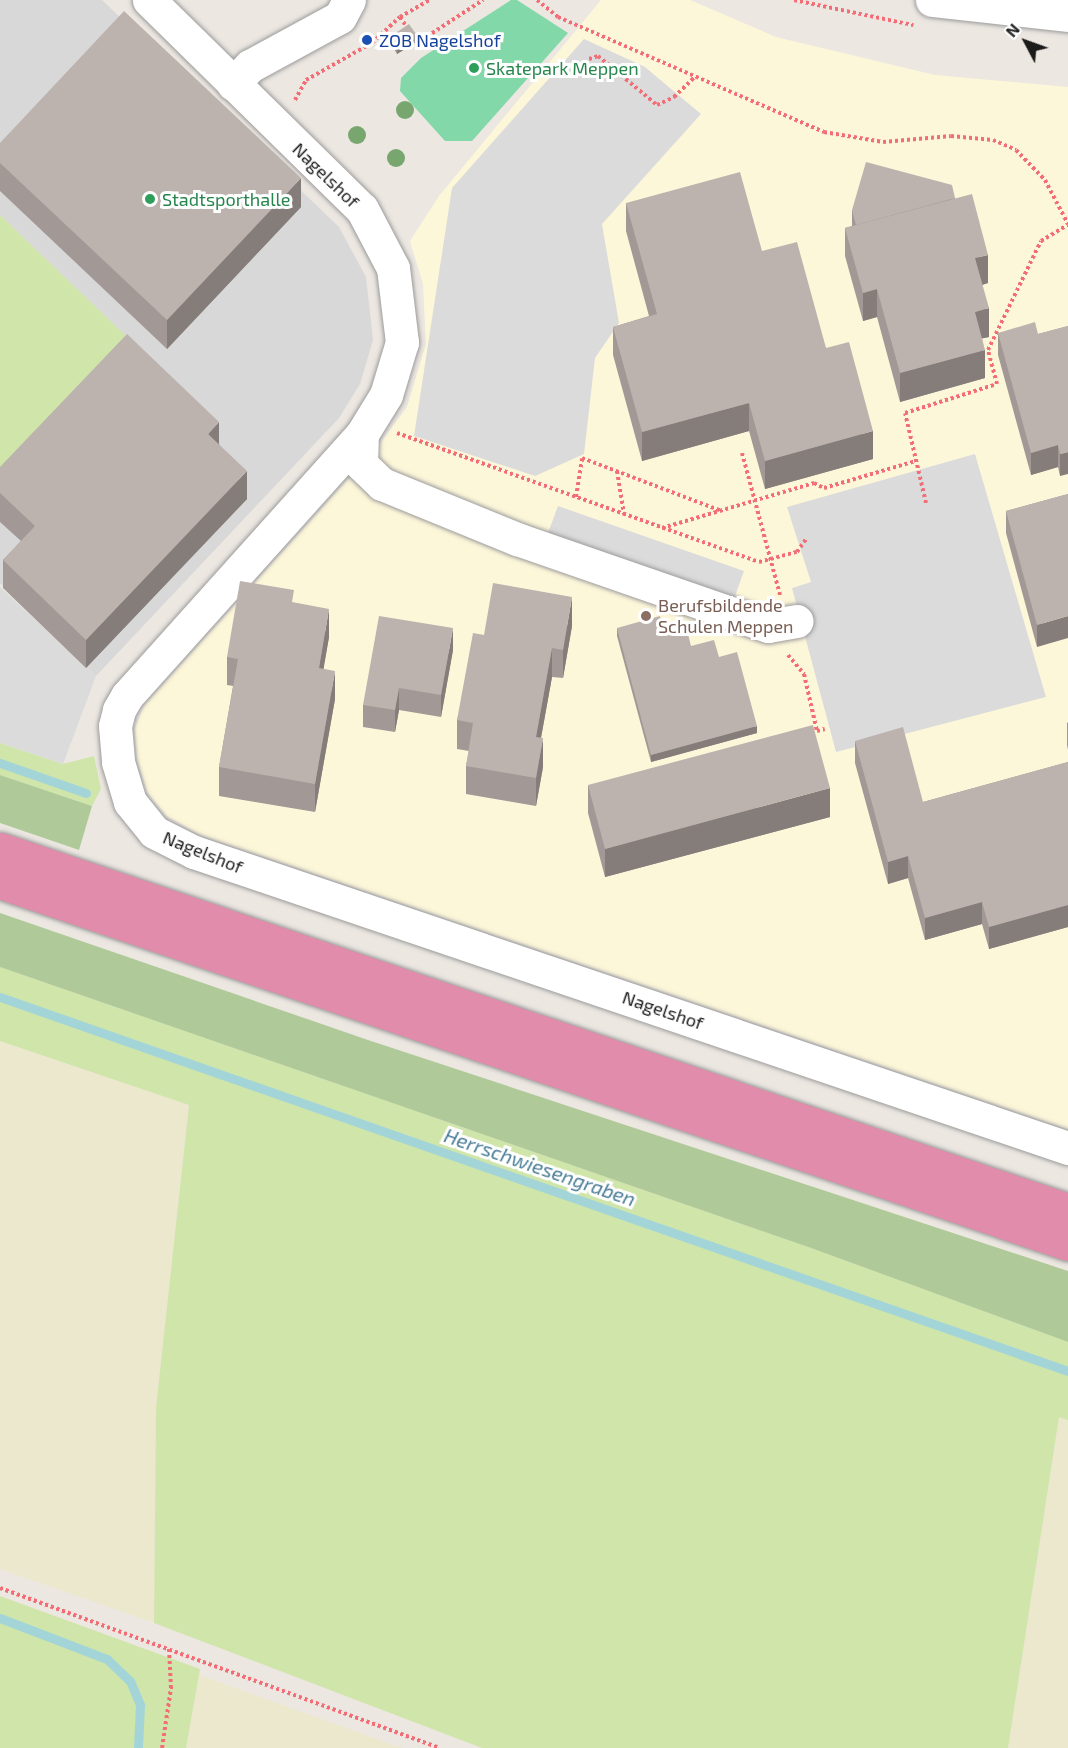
<!DOCTYPE html>
<style>
body{margin:0}
#map{position:relative;width:1068px;height:1748px;overflow:hidden;background:#ece7e1;font-family:"Exo 2",sans-serif}
div>[style]{position:absolute}
[style*='--x']{left:calc(var(--x)*1px);top:calc(var(--y)*1px);width:calc(var(--w)*1px);rotate:calc(var(--a)*1deg)}
.residential>*{inset:0;background:#d9d8d8}
.education>*{inset:0;background:#fdf7da}
.farmland>*{inset:0;background:#ebe8cd}
.grass>*{inset:0;background:#d0e5a9}
.forest>*{inset:0;background:#afca98}
.pitch>*{inset:0;background:#82d8a9}
.parking>*{inset:0;background:#dbdbdb}
.stream>*{height:9px;margin:-4.5px;padding:0 4.5px;transform-origin:4.5px;border-radius:4.5px;background:#a3d5d8}
.path>*{height:4px;margin-top:-2px;transform-origin:0;background:repeating-linear-gradient(90deg,#f26d75 0 3px,transparent 0 6px)}
.roads{filter:drop-shadow(0 0 2px #9c9c9c) drop-shadow(0 0 2px #9c9c9c)}
.minor>*{height:33px;margin:-16.5px;padding:0 16.5px;transform-origin:16.5px;border-radius:16.5px;background:#fff}
.highway>*{height:33px;margin:-16.5px;padding:0 16.5px;transform-origin:16.5px;border-radius:16.5px;background:#e18caa}
.trees>*{width:18px;height:18px;margin:-9px;border-radius:50%;background:#77a76f}
.wall>*{inset:0;background:#a29996}
.shaded-wall>*{inset:0;background:#847d7a}
.building>*{inset:0;background:#bcb2ae}
.dots>*{width:16px;height:16px;translate:-50% -50%;box-sizing:border-box;border:3px solid #fff;border-radius:50%}
span{translate:-50% -50%;white-space:nowrap;text-align:center;line-height:1.15;-webkit-text-stroke:6px #fff;paint-order:stroke}
.transit-label{font-size:18px;color:#164399}
.left{translate:0 -50%;text-align:left}
.leisure-label{font-size:18px;color:#27864d}
.street-label{font-size:18px;color:#1b1b1b}
.education-label{font-size:18px;color:#785e54}
.water-label{font-size:20px;color:#487c96;font-style:italic}
.north{position:absolute;left:996px;top:12px;width:60px;height:60px;-webkit-text-stroke:4px #fff;paint-order:stroke;rotate:311deg;font-size:16px;font-weight:700;line-height:24px;text-align:center;color:#1b1b1b}
.north::after{content:'';display:block;margin:auto;width:21px;height:27px;background:#1b1b1b;clip-path:polygon(50% 0,100% 100%,50% 72%,0 100%)}
</style>
<div id="map">
<div class="residential">
<div style="clip-path:polygon(0 0,102px 0,339px 227px,366px 277px,373px 340px,360px 384px,339px 418px,96px 676px,0 583px,0 470px,127px 337px,0 215px)"></div>
</div>
<div class="education">
<div style="clip-path:polygon(601px 0,690px 0,776px 37px,935px 75px,1068px 87px,1068px 1129px,200px 835px,167px 816px,147px 792px,137px 758px,135px 729px,144px 706px,378px 446px,407px 407px,426px 344px,423px 284px,410px 241px,439px 196px)"></div>
</div>
<div class="farmland">
<div style="clip-path:polygon(0 1041px,189px 1105px,156px 1408px,154px 1623px,0 1569px)"></div>
<div style="clip-path:polygon(1059px 1417px,1068px 1420px,1068px 1748px,1008px 1748px)"></div>
<div style="clip-path:polygon(199px 1675px,402px 1748px,186px 1748px)"></div>
</div>
<div class="grass">
<div style="clip-path:polygon(0 215px,127px 337px,0 470px)"></div>
<div style="clip-path:polygon(0 743px,63px 764px,94px 756px,101px 789px,92px 806px,0 775px)"></div>
<div style="clip-path:polygon(0 967px,811px 1248px,1068px 1342px,1068px 1420px,1059px 1417px,1008px 1748px,482px 1748px,154px 1623px,156px 1408px,189px 1105px,0 1041px)"></div>
<div style="clip-path:polygon(0 1596px,200px 1669px,186px 1748px,0 1748px)"></div>
</div>
<div class="forest">
<div style="clip-path:polygon(0 775px,92px 806px,79px 850px,0 823px)"></div>
<div style="clip-path:polygon(0 913px,368px 1040px,1068px 1271px,1068px 1342px,811px 1248px,0 967px)"></div>
</div>
<div class="pitch">
<div style="clip-path:polygon(511px 0,517px 0,568px 33px,472px 141px,445px 141px,400px 91px,401px 78px,421px 58px)"></div>
</div>
<div class="parking">
<div style="clip-path:polygon(584px 39px,645px 67px,701px 114px,602px 224px,619px 323px,595px 358px,584px 454px,535px 476px,414px 436px,452px 188px)"></div>
<div style="clip-path:polygon(975px 454px,1046px 697px,836px 752px,792px 588px,811px 582px,787px 507px)"></div>
<div style="clip-path:polygon(558px 506px,744px 571px,734px 599px,548px 533px)"></div>
<div style="clip-path:polygon(0 587px,96px 676px,63px 764px,0 743px)"></div>
</div>
<div class="stream">
<div style="--x:0;--y:763;--w:91;--a:19.2"></div>
<div style="--x:0;--y:997;--w:1132;--a:19.3"></div>
<div style="--x:0;--y:1618;--w:115;--a:21"></div>
<div style="--x:107;--y:1659;--w:32;--a:44"></div>
<div style="--x:130;--y:1681;--w:26;--a:67"></div>
<div style="--x:140;--y:1705;--w:43;--a:92.7"></div>
</div>
<div class="path">
<div style="--x:537;--y:0;--w:27;--a:39"></div>
<div style="--x:558;--y:17;--w:290;--a:23.4"></div>
<div style="--x:824;--y:132;--w:60;--a:9.6"></div>
<div style="--x:883;--y:142;--w:68;--a:-5"></div>
<div style="--x:951;--y:136;--w:42;--a:5.4"></div>
<div style="--x:993;--y:140;--w:25;--a:23"></div>
<div style="--x:1016;--y:150;--w:42;--a:46"></div>
<div style="--x:1045;--y:180;--w:50;--a:62.4"></div>
<div style="--x:794;--y:0;--w:122;--a:11.9"></div>
<div style="--x:400;--y:17;--w:14;--a:56"></div>
<div style="--x:413;--y:38;--w:6;--a:51"></div>
<div style="--x:417;--y:43;--w:79;--a:-33.1"></div>
<div style="--x:589;--y:59;--w:9;--a:-18"></div>
<div style="--x:598;--y:56;--w:77;--a:39.7"></div>
<div style="--x:657;--y:105;--w:19;--a:-25"></div>
<div style="--x:674;--y:97;--w:29;--a:-44"></div>
<div style="--x:295;--y:100;--w:23;--a:-61"></div>
<div style="--x:306;--y:80;--w:76;--a:-29.3"></div>
<div style="--x:372;--y:43;--w:38;--a:-43"></div>
<div style="--x:400;--y:17;--w:34;--a:-30"></div>
<div style="--x:397;--y:433;--w:384;--a:19.6"></div>
<div style="--x:759;--y:562;--w:39;--a:-15"></div>
<div style="--x:797;--y:552;--w:16;--a:-55"></div>
<div style="--x:742;--y:453;--w:147;--a:75"></div>
<div style="--x:617;--y:471;--w:44;--a:80.8"></div>
<div style="--x:576;--y:497;--w:39;--a:-81"></div>
<div style="--x:582;--y:458;--w:147;--a:20.8"></div>
<div style="--x:926;--y:503;--w:92;--a:-103.1"></div>
<div style="--x:905;--y:413;--w:96;--a:-17.5"></div>
<div style="--x:997;--y:384;--w:35;--a:-105"></div>
<div style="--x:988;--y:350;--w:121;--a:-64.1"></div>
<div style="--x:1041;--y:241;--w:31;--a:-31"></div>
<div style="--x:662;--y:528;--w:159;--a:-16.5"></div>
<div style="--x:814;--y:483;--w:11;--a:27"></div>
<div style="--x:824;--y:488;--w:96;--a:-16.4"></div>
<div style="--x:788;--y:655;--w:25;--a:50"></div>
<div style="--x:804;--y:674;--w:58;--a:77.2"></div>
<div style="--x:817;--y:731;--w:8;--a:-14"></div>
<div style="--x:0;--y:1588;--w:467;--a:20"></div>
<div style="--x:162;--y:1748;--w:61;--a:-81.5"></div>
<div style="--x:171;--y:1688;--w:40;--a:-92.9"></div>
</div>
<div class="roads">
<div class="minor">
<div style="--x:149;--y:0;--w:298;--a:44.5"></div>
<div style="--x:362;--y:209;--w:67;--a:62.3"></div>
<div style="--x:393;--y:268;--w:75;--a:83.1"></div>
<div style="--x:402;--y:342;--w:55;--a:106.8"></div>
<div style="--x:386;--y:395;--w:46;--a:121.6"></div>
<div style="--x:362;--y:434;--w:352;--a:131.9"></div>
<div style="--x:127;--y:696;--w:16;--a:120"></div>
<div style="--x:119;--y:710;--w:16;--a:104"></div>
<div style="--x:115;--y:726;--w:36;--a:85"></div>
<div style="--x:118;--y:762;--w:42;--a:73.3"></div>
<div style="--x:130;--y:802;--w:38;--a:51"></div>
<div style="--x:154;--y:832;--w:45;--a:26.6"></div>
<div style="--x:194;--y:852;--w:923;--a:18.71"></div>
<div style="--x:932;--y:0;--w:137;--a:6.3"></div>
<div style="--x:233;--y:84;--w:25;--a:-47"></div>
<div style="--x:250;--y:66;--w:102;--a:-28.6"></div>
<div style="--x:340;--y:17;--w:19;--a:-62"></div>
<div style="--x:362;--y:434;--w:30;--a:92"></div>
<div style="--x:361;--y:464;--w:29;--a:44"></div>
<div style="--x:382;--y:484;--w:146;--a:22.2"></div>
<div style="--x:517;--y:539;--w:266;--a:19.1"></div>
<div style="--x:768;--y:626;--w:29;--a:-10"></div>
</div>
<div class="highway">
<div style="--x:0;--y:849;--w:1127;--a:18.68"></div>
<div style="--x:0;--y:882;--w:1128;--a:18.72"></div>
</div>
</div>
<div class="trees">
<div style="left:405px;top:110px"></div>
<div style="left:357px;top:135px"></div>
<div style="left:396px;top:158px"></div>
</div>
<div class="wall">
<div style="clip-path:polygon(391px 36px,416px 42px,397px 54px,391px 44px)"></div>
<div style="clip-path:polygon(0 143px,301px 207px,167px 349px,0 191px)"></div>
<div style="clip-path:polygon(955px 198px,988px 283px,982px 285px,989px 337px,982px 338px,985px 378px,900px 402px,877px 317px,863px 321px,845px 256px,845px 228px,852px 226px,852px 210px)"></div>
<div style="clip-path:polygon(626px 203px,762px 251px,826px 348px,873px 459px,765px 489px,749px 431px,642px 461px,613px 355px,613px 327px,649px 316px,626px 231px)"></div>
<div style="clip-path:polygon(1068px 326px,1060px 476px,1058px 467px,1031px 475px,998px 355px,998px 333px,1038px 334px)"></div>
<div style="clip-path:polygon(219px 444px,247px 499px,86px 668px,3px 588px,3px 560px,21px 541px,0 522px,0 467px)"></div>
<div style="clip-path:polygon(1068px 494px,1037px 647px,1006px 533px,1006px 511px)"></div>
<div style="clip-path:polygon(294px 603px,329px 637px,323px 669px,335px 699px,315px 812px,219px 796px,219px 767px,233px 686px,227px 685px,227px 657px)"></div>
<div style="clip-path:polygon(572px 626px,563px 678px,552px 677px,541px 738px,543px 767px,536px 806px,466px 794px,466px 766px,469px 751px,457px 749px,457px 720px,484px 635px)"></div>
<div style="clip-path:polygon(617px 628px,691px 646px,719px 657px,757px 733px,651px 762px,617px 636px)"></div>
<div style="clip-path:polygon(453px 650px,441px 717px,399px 710px,395px 732px,363px 727px,363px 705px)"></div>
<div style="clip-path:polygon(1068px 722px,1068px 750px,1067px 745px,1067px 723px)"></div>
<div style="clip-path:polygon(855px 741px,923px 802px,1068px 762px,1068px 927px,989px 949px,982px 924px,925px 940px,908px 878px,888px 884px,855px 763px)"></div>
<div style="clip-path:polygon(588px 785px,830px 817px,605px 877px,588px 813px)"></div>
</div>
<div class="shaded-wall">
<div style="clip-path:polygon(416px 34px,416px 42px,397px 54px,397px 47px)"></div>
<div style="clip-path:polygon(301px 178px,301px 207px,167px 349px,167px 320px)"></div>
<div style="clip-path:polygon(988px 255px,988px 283px,975px 287px,975px 258px)"></div>
<div style="clip-path:polygon(877px 289px,877px 317px,863px 321px,863px 293px)"></div>
<div style="clip-path:polygon(989px 308px,989px 337px,975px 340px,975px 312px)"></div>
<div style="clip-path:polygon(985px 350px,985px 378px,900px 402px,900px 373px)"></div>
<div style="clip-path:polygon(749px 403px,749px 431px,642px 461px,642px 432px)"></div>
<div style="clip-path:polygon(219px 422px,219px 450px,208px 434px)"></div>
<div style="clip-path:polygon(873px 431px,873px 459px,765px 489px,765px 461px)"></div>
<div style="clip-path:polygon(1058px 445px,1058px 467px,1031px 475px,1031px 453px)"></div>
<div style="clip-path:polygon(1068px 452px,1068px 474px,1060px 476px,1060px 454px)"></div>
<div style="clip-path:polygon(247px 471px,247px 499px,86px 668px,86px 640px)"></div>
<div style="clip-path:polygon(572px 597px,572px 626px,563px 678px,563px 650px)"></div>
<div style="clip-path:polygon(329px 609px,329px 637px,319px 696px,319px 668px)"></div>
<div style="clip-path:polygon(1068px 616px,1068px 638px,1037px 647px,1037px 625px)"></div>
<div style="clip-path:polygon(453px 628px,453px 650px,441px 717px,441px 695px)"></div>
<div style="clip-path:polygon(552px 648px,552px 677px,536px 765px,536px 737px)"></div>
<div style="clip-path:polygon(335px 671px,335px 699px,315px 812px,315px 784px)"></div>
<div style="clip-path:polygon(399px 688px,399px 710px,395px 732px,395px 710px)"></div>
<div style="clip-path:polygon(757px 726px,757px 733px,651px 762px,651px 755px)"></div>
<div style="clip-path:polygon(543px 738px,543px 767px,536px 806px,536px 778px)"></div>
<div style="clip-path:polygon(830px 788px,830px 817px,605px 877px,605px 849px)"></div>
<div style="clip-path:polygon(908px 856px,908px 878px,888px 884px,888px 862px)"></div>
<div style="clip-path:polygon(982px 902px,982px 924px,925px 940px,925px 918px)"></div>
<div style="clip-path:polygon(1068px 905px,1068px 927px,989px 949px,989px 927px)"></div>
</div>
<div class="building">
<div style="clip-path:polygon(124px 11px,301px 178px,167px 320px,0 163px,0 143px)"></div>
<div style="clip-path:polygon(409px 24px,416px 34px,397px 47px,391px 36px)"></div>
<div style="clip-path:polygon(866px 162px,952px 185px,955px 198px,856px 225px,852px 210px)"></div>
<div style="clip-path:polygon(740px 172px,762px 251px,797px 242px,826px 348px,849px 342px,873px 431px,765px 461px,749px 403px,642px 432px,613px 327px,657px 314px,626px 203px)"></div>
<div style="clip-path:polygon(972px 194px,988px 255px,975px 258px,989px 308px,975px 312px,985px 350px,900px 373px,877px 289px,863px 293px,845px 228px)"></div>
<div style="clip-path:polygon(1035px 322px,1038px 334px,1068px 326px,1068px 452px,1060px 454px,1058px 445px,1031px 453px,998px 333px)"></div>
<div style="clip-path:polygon(127px 334px,219px 422px,208px 434px,247px 471px,86px 640px,3px 560px,35px 526px,0 493px,0 467px)"></div>
<div style="clip-path:polygon(1068px 494px,1068px 616px,1037px 625px,1006px 511px)"></div>
<div style="clip-path:polygon(240px 581px,294px 590px,292px 602px,329px 609px,319px 668px,335px 671px,315px 784px,219px 767px,238px 659px,227px 657px)"></div>
<div style="clip-path:polygon(493px 583px,572px 597px,563px 650px,552px 648px,536px 737px,543px 738px,536px 778px,466px 766px,473px 723px,457px 720px,473px 633px,484px 635px)"></div>
<div style="clip-path:polygon(379px 616px,453px 628px,441px 695px,399px 688px,395px 710px,363px 705px)"></div>
<div style="clip-path:polygon(660px 616px,665px 636px,687px 630px,691px 646px,714px 640px,719px 657px,737px 652px,757px 726px,651px 755px,617px 628px)"></div>
<div style="clip-path:polygon(813px 725px,830px 788px,605px 849px,588px 785px)"></div>
<div style="clip-path:polygon(903px 727px,923px 802px,1068px 762px,1068px 905px,989px 927px,982px 902px,925px 918px,908px 856px,888px 862px,855px 741px)"></div>
</div>
<div class="dots">
<div style="left:367px;top:40px;background:#1a4fb4"></div>
<div style="left:474px;top:68px;background:#2e9e5b"></div>
<div style="left:150px;top:199px;background:#2e9e5b"></div>
<div style="left:646px;top:616px;background:#8d6e63"></div>
</div>
<div class="transit-label">
<span class="left" style="left:379px;top:40px">ZOB Nagelshof</span>
</div>
<div class="leisure-label">
<span class="left" style="left:486px;top:68px">Skatepark Meppen</span>
<span class="left" style="left:162px;top:199px">Stadtsporthalle</span>
</div>
<div class="street-label">
<span style="left:326px;top:175px;rotate:44deg">Nagelshof</span>
<span style="left:203px;top:852px;rotate:22deg">Nagelshof</span>
<span style="left:663px;top:1010px;rotate:19deg">Nagelshof</span>
</div>
<div class="education-label">
<span class="left" style="left:658px;top:616px">Berufsbildende<br>Schulen Meppen</span>
</div>
<div class="water-label">
<span style="left:540px;top:1167px;rotate:19deg">Herrschwiesengraben</span>
</div>
<div class="north">N</div>
</div>
